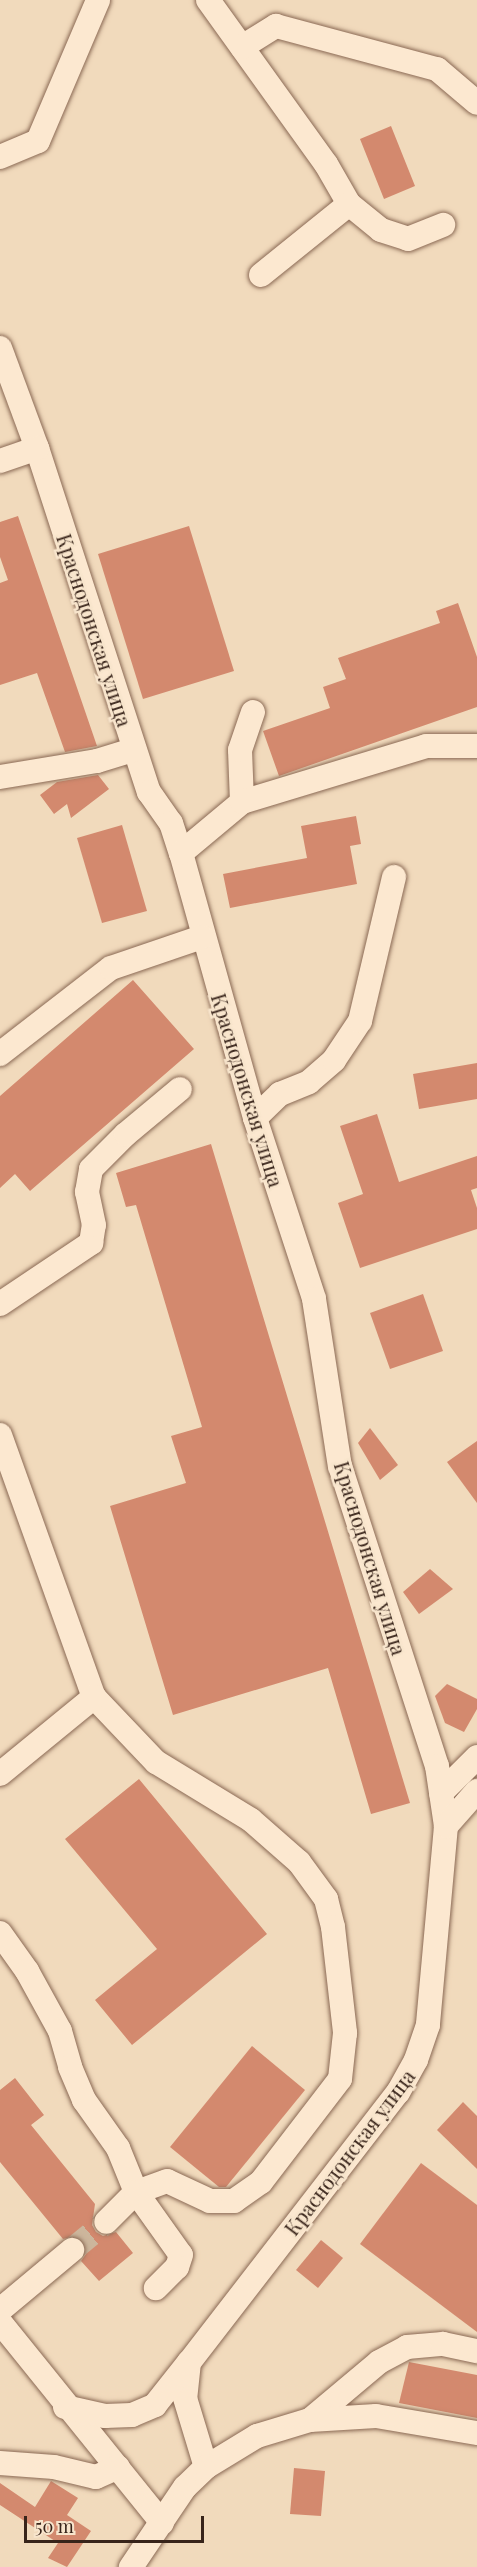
<!DOCTYPE html>
<meta charset="utf-8">
<style>
body{margin:0}
#map{position:relative;width:477px;height:2567px;overflow:hidden;background:#f1dabc;font-family:"Playfair Display",serif}
div>[style]{position:absolute}
[style*='--x']{left:calc(var(--x)*1px);top:calc(var(--y)*1px);width:calc(var(--w)*1px);rotate:calc(var(--a)*1deg)}
.building>*{inset:0;background:#d3896e}
.minor-tunnel>*{height:24px;margin-top:-12px;transform-origin:0;background:repeating-linear-gradient(90deg,#ccb69c 0 24px,transparent 0 36px)}
.roads{filter:drop-shadow(0 0 2px #8a6954) drop-shadow(0 0 2px #8a6954)}
.minor>*{height:24px;margin:-12px;padding:0 12px;transform-origin:12px;border-radius:12px;background:#fce8d0}
span{translate:-50% -50%;white-space:nowrap;text-align:center;line-height:1.15;-webkit-text-stroke:5px #f8e5cc;paint-order:stroke}
.street-label{font-size:20px;color:#38241a}
.scale{position:absolute;left:24px;top:2516px;width:180px;height:27px;box-sizing:border-box;border:3px solid #38241a;border-top:0;padding-left:8px;font-size:18px;line-height:21px;white-space:nowrap;color:#38241a;-webkit-text-stroke:4px #f8e5cc;paint-order:stroke}
</style>
<div id="map">
<div class="building">
<div style="clip-path:polygon(391px 126px,415px 186px,384px 199px,360px 139px)"></div>
<div style="clip-path:polygon(18px 516px,97px 746px,65px 752px,37px 673px,0 685px,0 583px,8px 580px,0 557px,0 522px)"></div>
<div style="clip-path:polygon(189px 526px,234px 671px,143px 699px,98px 554px)"></div>
<div style="clip-path:polygon(458px 603px,477px 657px,477px 707px,279px 776px,263px 731px,330px 708px,323px 687px,346px 679px,338px 658px,440px 623px,436px 611px)"></div>
<div style="clip-path:polygon(98px 775px,109px 789px,71px 818px,67px 804px,54px 814px,40px 795px,57px 782px)"></div>
<div style="clip-path:polygon(356px 816px,361px 844px,350px 846px,357px 884px,230px 908px,223px 874px,307px 858px,301px 826px)"></div>
<div style="clip-path:polygon(122px 825px,147px 911px,102px 923px,77px 838px)"></div>
<div style="clip-path:polygon(133px 980px,194px 1049px,30px 1191px,15px 1174px,0 1188px,0 1096px)"></div>
<div style="clip-path:polygon(477px 1063px,477px 1099px,419px 1109px,413px 1074px)"></div>
<div style="clip-path:polygon(377px 1114px,399px 1182px,477px 1156px,477px 1188px,471px 1190px,477px 1208px,477px 1229px,360px 1268px,338px 1203px,363px 1194px,340px 1126px)"></div>
<div style="clip-path:polygon(211px 1144px,410px 1803px,371px 1814px,328px 1668px,173px 1715px,110px 1506px,186px 1483px,171px 1436px,202px 1427px,136px 1205px,126px 1207px,116px 1173px)"></div>
<div style="clip-path:polygon(423px 1294px,443px 1351px,390px 1369px,370px 1313px)"></div>
<div style="clip-path:polygon(370px 1428px,398px 1465px,380px 1480px,358px 1443px)"></div>
<div style="clip-path:polygon(477px 1441px,477px 1503px,447px 1462px)"></div>
<div style="clip-path:polygon(430px 1569px,453px 1589px,419px 1614px,403px 1592px)"></div>
<div style="clip-path:polygon(447px 1684px,477px 1699px,477px 1709px,464px 1732px,445px 1723px,435px 1696px)"></div>
<div style="clip-path:polygon(139px 1779px,267px 1934px,132px 2045px,95px 2000px,157px 1949px,65px 1839px)"></div>
<div style="clip-path:polygon(252px 2046px,305px 2090px,226px 2187px,219px 2187px,170px 2147px)"></div>
<div style="clip-path:polygon(15px 2078px,44px 2115px,31px 2125px,95px 2204px,92px 2225px,96px 2232px,103px 2236px,116px 2232px,133px 2253px,99px 2281px,81px 2261px,86px 2254px,83px 2241px,76px 2236px,63px 2239px,0 2162px,0 2090px)"></div>
<div style="clip-path:polygon(463px 2102px,477px 2116px,477px 2169px,437px 2130px)"></div>
<div style="clip-path:polygon(421px 2163px,477px 2205px,477px 2332px,360px 2244px)"></div>
<div style="clip-path:polygon(321px 2240px,343px 2258px,318px 2288px,296px 2270px)"></div>
<div style="clip-path:polygon(409px 2362px,477px 2375px,477px 2418px,399px 2403px)"></div>
<div style="clip-path:polygon(294px 2468px,325px 2471px,321px 2516px,290px 2514px)"></div>
<div style="clip-path:polygon(51px 2481px,78px 2498px,67px 2515px,91px 2531px,67px 2567px,48px 2558px,58px 2543px,0 2505px,0 2483px,35px 2507px)"></div>
</div>
<div class="minor-tunnel">
<div style="--x:72;--y:2250;--w:44;--a:-39.5"></div>
</div>
<div class="roads">
<div class="minor">
<div style="--x:208;--y:0;--w:202;--a:54.3"></div>
<div style="--x:326;--y:164;--w:46;--a:60.1"></div>
<div style="--x:349;--y:204;--w:41;--a:39.1"></div>
<div style="--x:381;--y:230;--w:28;--a:18"></div>
<div style="--x:408;--y:239;--w:38;--a:-22"></div>
<div style="--x:242;--y:47;--w:40;--a:-32"></div>
<div style="--x:276;--y:26;--w:167;--a:15"></div>
<div style="--x:437;--y:69;--w:52;--a:40.4"></div>
<div style="--x:0;--y:157;--w:41;--a:-22.8"></div>
<div style="--x:38;--y:141;--w:153;--a:-66.9"></div>
<div style="--x:261;--y:275;--w:113;--a:-38.9"></div>
<div style="--x:0;--y:348;--w:107;--a:69.7"></div>
<div style="--x:37;--y:448;--w:362;--a:72"></div>
<div style="--x:149;--y:792;--w:38;--a:55"></div>
<div style="--x:171;--y:823;--w:32;--a:72"></div>
<div style="--x:181;--y:853;--w:275;--a:74.4"></div>
<div style="--x:255;--y:1118;--w:190;--a:71.9"></div>
<div style="--x:314;--y:1299;--w:169;--a:81.2"></div>
<div style="--x:340;--y:1466;--w:315;--a:72.1"></div>
<div style="--x:437;--y:1766;--w:61;--a:81.5"></div>
<div style="--x:446;--y:1826;--w:200;--a:95.2"></div>
<div style="--x:428;--y:2025;--w:37;--a:109"></div>
<div style="--x:416;--y:2060;--w:37;--a:119"></div>
<div style="--x:398;--y:2092;--w:341;--a:127.7"></div>
<div style="--x:189;--y:2362;--w:36;--a:96"></div>
<div style="--x:185;--y:2398;--w:72;--a:73.1"></div>
<div style="--x:206;--y:2467;--w:29;--a:136"></div>
<div style="--x:185;--y:2487;--w:97;--a:124"></div>
<div style="--x:0;--y:461;--w:39;--a:-19"></div>
<div style="--x:0;--y:777;--w:98;--a:-9.4"></div>
<div style="--x:97;--y:761;--w:39;--a:-17"></div>
<div style="--x:242;--y:802;--w:52;--a:-92.2"></div>
<div style="--x:240;--y:750;--w:40;--a:-71.1"></div>
<div style="--x:181;--y:853;--w:80;--a:-39.9"></div>
<div style="--x:242;--y:802;--w:192;--a:-16.9"></div>
<div style="--x:426;--y:746;--w:51;--a:0"></div>
<div style="--x:0;--y:1054;--w:140;--a:-37.8"></div>
<div style="--x:111;--y:968;--w:96;--a:-18.8"></div>
<div style="--x:255;--y:1118;--w:35;--a:-44"></div>
<div style="--x:280;--y:1094;--w:31;--a:-22"></div>
<div style="--x:309;--y:1082;--w:33;--a:-41"></div>
<div style="--x:334;--y:1060;--w:47;--a:-56.3"></div>
<div style="--x:360;--y:1021;--w:148;--a:-76.7"></div>
<div style="--x:0;--y:1304;--w:110;--a:-33.8"></div>
<div style="--x:91;--y:1243;--w:18;--a:-81"></div>
<div style="--x:94;--y:1225;--w:34;--a:-102"></div>
<div style="--x:87;--y:1192;--w:23;--a:-80"></div>
<div style="--x:91;--y:1169;--w:49;--a:-45"></div>
<div style="--x:126;--y:1134;--w:70;--a:-39.8"></div>
<div style="--x:0;--y:1435;--w:278;--a:70.3"></div>
<div style="--x:94;--y:1697;--w:90;--a:46.4"></div>
<div style="--x:156;--y:1762;--w:111;--a:31.4"></div>
<div style="--x:251;--y:1820;--w:64;--a:41.2"></div>
<div style="--x:299;--y:1862;--w:46;--a:53.9"></div>
<div style="--x:326;--y:1899;--w:29;--a:76"></div>
<div style="--x:333;--y:1927;--w:107;--a:83.5"></div>
<div style="--x:345;--y:2033;--w:46;--a:96.2"></div>
<div style="--x:340;--y:2079;--w:130;--a:127.5"></div>
<div style="--x:261;--y:2182;--w:33;--a:145"></div>
<div style="--x:234;--y:2201;--w:24;--a:180"></div>
<div style="--x:210;--y:2201;--w:47;--a:-155.1"></div>
<div style="--x:167;--y:2181;--w:33;--a:160"></div>
<div style="--x:136;--y:2192;--w:42;--a:135"></div>
<div style="--x:0;--y:1774;--w:122;--a:-39.3"></div>
<div style="--x:441;--y:1793;--w:51;--a:-45"></div>
<div style="--x:446;--y:1826;--w:47;--a:-48.5"></div>
<div style="--x:0;--y:1933;--w:47;--a:54.6"></div>
<div style="--x:27;--y:1971;--w:68;--a:61.2"></div>
<div style="--x:60;--y:2031;--w:37;--a:74"></div>
<div style="--x:70;--y:2067;--w:36;--a:67"></div>
<div style="--x:84;--y:2100;--w:59;--a:54.7"></div>
<div style="--x:118;--y:2148;--w:48;--a:67.8"></div>
<div style="--x:136;--y:2192;--w:77;--a:54.5"></div>
<div style="--x:181;--y:2255;--w:13;--a:108"></div>
<div style="--x:177;--y:2267;--w:30;--a:135"></div>
<div style="--x:0;--y:2310;--w:94;--a:-39.8"></div>
<div style="--x:0;--y:2322;--w:258;--a:51.1"></div>
<div style="--x:65;--y:2407;--w:41;--a:12.7"></div>
<div style="--x:105;--y:2416;--w:27;--a:-2"></div>
<div style="--x:132;--y:2415;--w:25;--a:-23"></div>
<div style="--x:155;--y:2405;--w:55;--a:-51.7"></div>
<div style="--x:310;--y:2420;--w:90;--a:-40"></div>
<div style="--x:379;--y:2362;--w:32;--a:-28"></div>
<div style="--x:407;--y:2347;--w:36;--a:-5"></div>
<div style="--x:443;--y:2344;--w:35;--a:12"></div>
<div style="--x:0;--y:2463;--w:54;--a:4.2"></div>
<div style="--x:54;--y:2467;--w:43;--a:13.4"></div>
<div style="--x:96;--y:2477;--w:24;--a:-24"></div>
<div style="--x:206;--y:2467;--w:60;--a:-31.3"></div>
<div style="--x:257;--y:2436;--w:55;--a:-16.8"></div>
<div style="--x:310;--y:2420;--w:66;--a:-3.5"></div>
<div style="--x:376;--y:2416;--w:102;--a:9.6"></div>
</div>
</div>
<div class="street-label">
<span style="left:95px;top:630px;rotate:72deg">Краснодонская улица</span>
<span style="left:248px;top:1090px;rotate:73deg">Краснодонская улица</span>
<span style="left:371px;top:1558px;rotate:73deg">Краснодонская улица</span>
<span style="left:349px;top:2152px;rotate:-53deg">Краснодонская улица</span>
</div>
<div class="scale">50 m</div>
</div>
